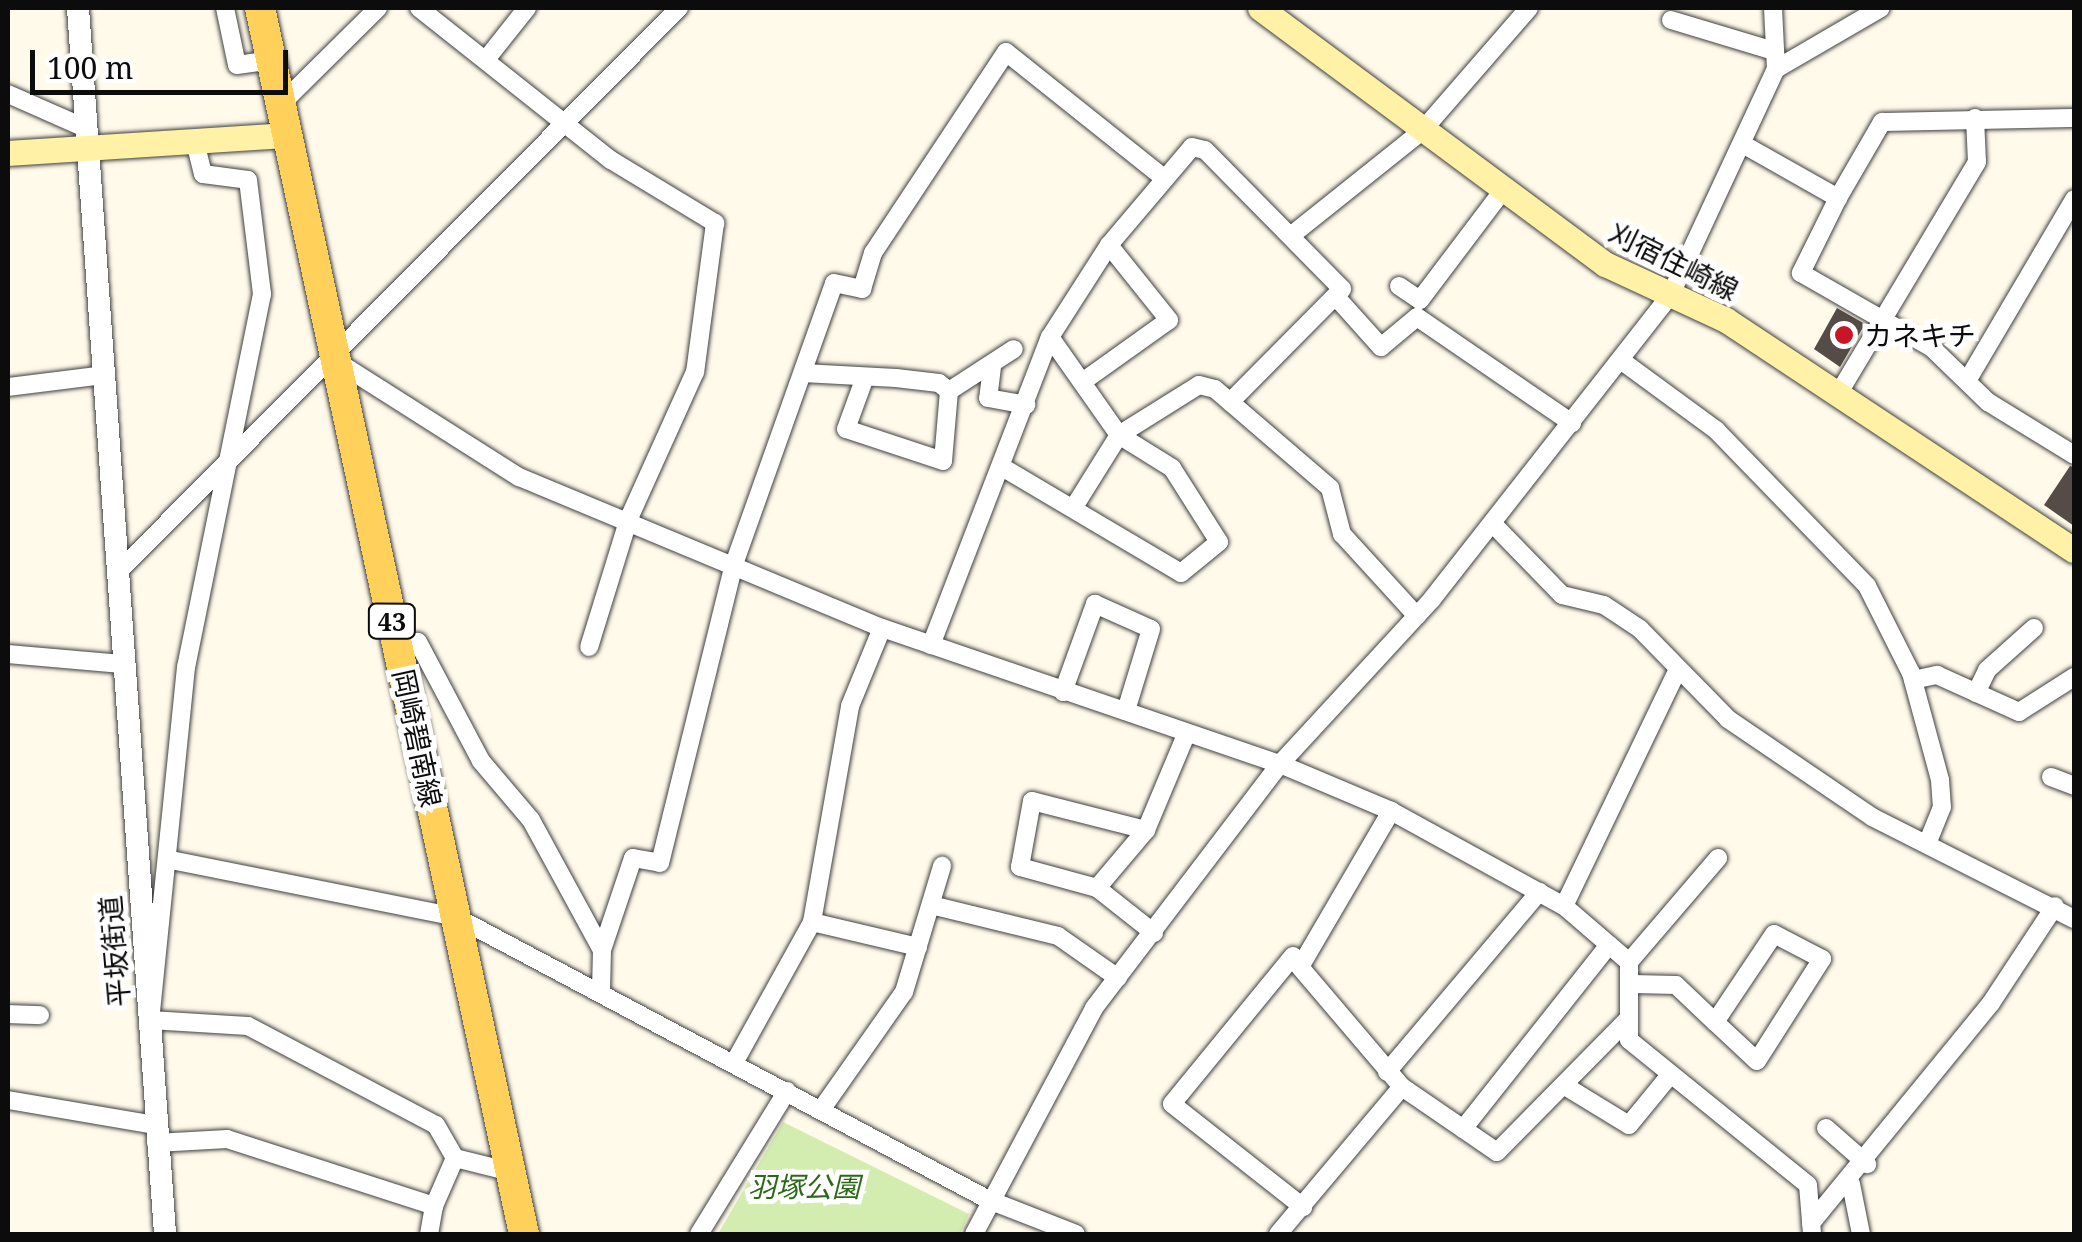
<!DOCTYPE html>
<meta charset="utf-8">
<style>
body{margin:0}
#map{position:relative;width:2082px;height:1242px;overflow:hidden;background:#fffaea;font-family:"Noto Serif","Noto Sans JP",serif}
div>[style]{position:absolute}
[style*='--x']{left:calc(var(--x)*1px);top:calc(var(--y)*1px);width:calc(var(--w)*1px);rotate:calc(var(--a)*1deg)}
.green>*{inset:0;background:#d3edb0}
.building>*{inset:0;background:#554c47}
.roads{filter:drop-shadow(0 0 2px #3f3f3f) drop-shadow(0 0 2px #3f3f3f)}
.minor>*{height:18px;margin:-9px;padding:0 9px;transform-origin:9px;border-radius:9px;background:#fff}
.tertiary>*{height:22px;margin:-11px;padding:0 11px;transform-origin:11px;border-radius:11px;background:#fff}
.secondary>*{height:25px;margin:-12.5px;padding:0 12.5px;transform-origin:12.5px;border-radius:12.5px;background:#fff1a5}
.primary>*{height:30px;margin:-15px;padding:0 15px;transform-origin:15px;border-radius:15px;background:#ffd05a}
.dots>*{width:28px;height:28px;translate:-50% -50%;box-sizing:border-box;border:5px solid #fff;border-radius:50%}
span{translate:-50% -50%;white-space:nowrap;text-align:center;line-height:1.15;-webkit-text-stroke:10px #fff;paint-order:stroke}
.shield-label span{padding:2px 8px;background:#fff;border:2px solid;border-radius:8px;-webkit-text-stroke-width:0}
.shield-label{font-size:25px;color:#0c0c0c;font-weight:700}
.street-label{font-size:28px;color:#0c0c0c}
.poi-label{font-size:28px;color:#0c0c0c}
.left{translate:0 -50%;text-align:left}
.park-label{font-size:28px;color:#2b6916;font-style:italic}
.frame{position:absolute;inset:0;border:10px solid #0c0c0c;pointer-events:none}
.scale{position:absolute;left:30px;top:50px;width:258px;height:45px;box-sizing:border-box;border:5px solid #0c0c0c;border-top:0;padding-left:12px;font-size:30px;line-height:35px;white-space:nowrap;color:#0c0c0c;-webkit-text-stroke:8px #fff;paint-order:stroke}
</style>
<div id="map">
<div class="green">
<div style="clip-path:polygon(783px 1122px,969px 1214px,960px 1234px,718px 1234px)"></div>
</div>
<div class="building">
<div style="clip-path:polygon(1837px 308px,1865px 324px,1840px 367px,1814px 349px)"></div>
<div style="clip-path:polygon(2070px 466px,2074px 467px,2074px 526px,2044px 505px)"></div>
</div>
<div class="roads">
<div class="minor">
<div style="--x:225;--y:8;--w:58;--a:78.1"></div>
<div style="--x:237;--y:65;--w:34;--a:-8"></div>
<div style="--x:419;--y:8;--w:245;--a:38.4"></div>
<div style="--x:611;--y:160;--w:122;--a:31.2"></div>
<div style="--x:715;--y:223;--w:150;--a:97.6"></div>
<div style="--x:695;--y:372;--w:160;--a:114.3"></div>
<div style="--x:629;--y:518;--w:135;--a:107.2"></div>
<div style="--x:1671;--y:20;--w:108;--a:16.8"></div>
<div style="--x:488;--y:57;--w:63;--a:-51.5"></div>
<div style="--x:1776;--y:69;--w:121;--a:-30.2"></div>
<div style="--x:8;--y:94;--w:84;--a:23.8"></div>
<div style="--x:280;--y:105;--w:138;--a:-44.7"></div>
<div style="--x:195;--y:142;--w:33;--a:76"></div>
<div style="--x:203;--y:174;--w:45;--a:7.6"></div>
<div style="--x:248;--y:180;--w:115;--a:83"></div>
<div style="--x:262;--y:294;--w:381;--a:101.5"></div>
<div style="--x:186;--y:667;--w:355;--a:95.8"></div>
<div style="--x:150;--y:1020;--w:98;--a:3.5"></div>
<div style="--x:248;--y:1026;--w:212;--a:27.8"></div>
<div style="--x:436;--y:1125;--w:38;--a:60"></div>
<div style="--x:455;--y:1158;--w:58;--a:14"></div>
<div style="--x:1746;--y:146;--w:106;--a:29.5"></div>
<div style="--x:1838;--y:198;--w:88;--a:-59.9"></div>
<div style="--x:1882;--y:122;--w:192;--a:-1.2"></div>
<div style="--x:1838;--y:198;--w:84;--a:116.3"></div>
<div style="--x:1801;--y:273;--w:151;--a:29.8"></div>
<div style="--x:1932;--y:348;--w:78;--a:44"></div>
<div style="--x:1988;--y:402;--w:101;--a:31.6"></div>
<div style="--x:1293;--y:234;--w:165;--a:-38.6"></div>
<div style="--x:1422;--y:131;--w:163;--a:-49"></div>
<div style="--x:1399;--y:286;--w:25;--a:34"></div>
<div style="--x:1420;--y:300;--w:134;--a:-52.9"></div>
<div style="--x:1337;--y:298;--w:66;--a:48.1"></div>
<div style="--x:1381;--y:347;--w:47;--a:-39.8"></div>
<div style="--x:1417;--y:317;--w:188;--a:34.4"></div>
<div style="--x:1050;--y:337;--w:120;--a:54.9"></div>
<div style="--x:1119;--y:435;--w:94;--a:-32"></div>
<div style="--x:1199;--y:385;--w:16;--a:14"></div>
<div style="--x:1215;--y:389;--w:152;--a:40.7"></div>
<div style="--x:1330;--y:488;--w:48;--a:75.4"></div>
<div style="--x:1342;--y:534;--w:111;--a:47.6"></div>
<div style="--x:336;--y:361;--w:217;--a:32.4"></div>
<div style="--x:519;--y:477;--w:393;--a:22.6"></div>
<div style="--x:882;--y:628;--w:421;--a:18.9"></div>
<div style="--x:1280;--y:764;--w:121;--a:22.9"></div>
<div style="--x:1391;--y:811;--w:197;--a:28.8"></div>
<div style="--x:1564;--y:906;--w:86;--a:40.7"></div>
<div style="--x:1629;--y:962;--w:78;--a:90"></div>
<div style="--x:1629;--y:1040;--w:230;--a:39"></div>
<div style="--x:1808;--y:1185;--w:49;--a:85.3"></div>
<div style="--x:1622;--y:361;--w:117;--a:36.3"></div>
<div style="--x:1716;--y:430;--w:217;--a:45.9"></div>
<div style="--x:1867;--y:586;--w:97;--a:63.2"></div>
<div style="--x:1911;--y:673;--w:111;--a:74.8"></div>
<div style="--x:1940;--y:780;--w:27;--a:86"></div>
<div style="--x:1942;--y:807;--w:35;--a:112"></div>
<div style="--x:992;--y:367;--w:31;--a:97"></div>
<div style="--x:988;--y:398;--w:39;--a:10"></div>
<div style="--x:803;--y:373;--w:93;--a:3.1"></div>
<div style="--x:896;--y:378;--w:43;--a:6.6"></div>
<div style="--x:939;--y:383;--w:13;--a:39"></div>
<div style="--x:949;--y:391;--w:70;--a:94.9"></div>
<div style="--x:943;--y:461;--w:102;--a:-161.7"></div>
<div style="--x:846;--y:429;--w:55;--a:-69.9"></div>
<div style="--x:1085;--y:380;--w:103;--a:-35.5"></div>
<div style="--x:1169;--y:320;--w:96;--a:-128.7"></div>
<div style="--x:1967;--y:381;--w:211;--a:-59.5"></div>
<div style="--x:8;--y:387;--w:97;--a:-7.1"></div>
<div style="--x:949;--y:391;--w:77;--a:-32.9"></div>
<div style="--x:1840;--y:391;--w:267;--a:-59.1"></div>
<div style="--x:1977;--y:162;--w:44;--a:-92.6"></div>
<div style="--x:1002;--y:467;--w:208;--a:30.6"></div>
<div style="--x:1181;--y:573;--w:49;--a:-39.2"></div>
<div style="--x:1219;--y:542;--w:88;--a:-122.4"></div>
<div style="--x:1172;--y:468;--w:62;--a:-148.1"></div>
<div style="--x:1119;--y:435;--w:85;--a:122"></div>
<div style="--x:1493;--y:524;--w:99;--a:45.8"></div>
<div style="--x:1562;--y:595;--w:43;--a:13.4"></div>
<div style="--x:1604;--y:605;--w:43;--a:33.7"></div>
<div style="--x:1640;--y:629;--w:126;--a:45.6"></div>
<div style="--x:1728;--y:719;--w:174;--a:34.2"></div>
<div style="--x:1872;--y:817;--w:226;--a:26.8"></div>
<div style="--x:117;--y:573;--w:797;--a:-45.15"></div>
<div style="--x:398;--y:645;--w:20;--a:-9"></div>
<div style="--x:418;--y:642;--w:135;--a:62.1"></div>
<div style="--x:481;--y:761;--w:77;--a:49.7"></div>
<div style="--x:531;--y:820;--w:148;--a:61.4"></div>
<div style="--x:602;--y:950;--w:41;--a:91.4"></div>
<div style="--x:931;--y:645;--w:330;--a:-68.9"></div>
<div style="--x:1050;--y:337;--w:109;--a:-57.3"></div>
<div style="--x:1109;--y:245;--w:128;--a:-49.7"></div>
<div style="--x:1192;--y:147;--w:13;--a:13"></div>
<div style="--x:1205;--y:150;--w:195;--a:45.4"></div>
<div style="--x:1342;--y:289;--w:159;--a:134.7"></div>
<div style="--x:8;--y:654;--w:114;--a:5"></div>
<div style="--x:1913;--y:680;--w:25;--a:-12"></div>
<div style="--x:1937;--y:675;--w:90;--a:24.3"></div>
<div style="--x:2019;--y:712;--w:65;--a:-32.5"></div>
<div style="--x:1063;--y:692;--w:94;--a:-70"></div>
<div style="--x:1095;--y:604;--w:61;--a:24.1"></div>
<div style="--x:1151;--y:629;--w:86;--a:107"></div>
<div style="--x:1976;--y:693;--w:25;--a:-64"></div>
<div style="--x:1987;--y:670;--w:63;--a:-41.8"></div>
<div style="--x:2051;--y:777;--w:25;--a:21"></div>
<div style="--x:171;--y:860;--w:291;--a:11.3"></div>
<div style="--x:456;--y:917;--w:603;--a:27.97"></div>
<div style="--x:989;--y:1200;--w:93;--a:21.3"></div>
<div style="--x:1097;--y:888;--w:76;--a:-49.8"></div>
<div style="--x:931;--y:905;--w:131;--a:13.7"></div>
<div style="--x:1058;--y:936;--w:73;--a:35"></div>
<div style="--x:1564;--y:906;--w:261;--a:-64.3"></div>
<div style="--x:812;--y:922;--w:109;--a:13.3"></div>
<div style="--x:1154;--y:933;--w:73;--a:-141.7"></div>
<div style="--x:1097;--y:888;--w:80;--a:-164.7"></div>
<div style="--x:1020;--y:867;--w:67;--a:-79.7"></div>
<div style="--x:1032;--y:801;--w:118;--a:14.3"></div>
<div style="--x:1146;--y:830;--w:103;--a:-67.2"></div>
<div style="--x:602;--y:950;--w:97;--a:-71.4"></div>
<div style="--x:633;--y:858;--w:27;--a:10"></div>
<div style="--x:660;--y:863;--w:305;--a:-76.1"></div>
<div style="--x:733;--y:567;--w:301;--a:-70.4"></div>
<div style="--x:834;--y:283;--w:29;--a:12"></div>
<div style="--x:862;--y:289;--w:38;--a:-73"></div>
<div style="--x:873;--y:253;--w:241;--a:-56.5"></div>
<div style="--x:1006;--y:52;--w:202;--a:38.6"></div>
<div style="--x:1293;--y:956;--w:191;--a:129.3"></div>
<div style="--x:1172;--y:1104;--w:167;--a:38.2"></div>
<div style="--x:1629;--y:962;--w:137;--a:-49.4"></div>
<div style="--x:1633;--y:984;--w:43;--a:1.3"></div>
<div style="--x:1676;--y:985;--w:54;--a:43.5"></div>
<div style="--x:1715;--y:1022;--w:57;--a:42.9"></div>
<div style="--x:1757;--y:1061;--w:121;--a:-57.5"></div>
<div style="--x:1822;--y:959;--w:54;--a:-152.5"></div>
<div style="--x:1774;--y:934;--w:106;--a:123.8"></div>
<div style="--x:8;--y:1014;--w:32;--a:2"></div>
<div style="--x:734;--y:1063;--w:161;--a:-61"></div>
<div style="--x:812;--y:922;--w:219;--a:-80"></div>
<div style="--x:850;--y:706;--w:84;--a:-67.7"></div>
<div style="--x:1387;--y:1072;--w:236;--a:-49.8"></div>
<div style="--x:1565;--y:1086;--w:75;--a:31.4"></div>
<div style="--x:1629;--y:1125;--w:65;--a:-50.6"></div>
<div style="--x:1402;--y:1087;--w:115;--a:34.4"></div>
<div style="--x:1497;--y:1152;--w:188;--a:-45.4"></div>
<div style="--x:8;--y:1100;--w:150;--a:9.6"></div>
<div style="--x:821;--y:1110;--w:144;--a:-54.9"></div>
<div style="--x:904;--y:992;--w:132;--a:-73.2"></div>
<div style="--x:1826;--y:1128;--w:55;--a:41.3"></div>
<div style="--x:1463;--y:1129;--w:235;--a:-51.6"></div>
<div style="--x:156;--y:1143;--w:71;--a:-3.2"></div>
<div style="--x:227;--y:1139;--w:218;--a:17.9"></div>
<div style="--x:434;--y:1206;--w:28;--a:100"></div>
<div style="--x:1851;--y:1184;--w:51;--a:78.7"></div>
<div style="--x:434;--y:1206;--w:52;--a:-66.4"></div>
<div style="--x:1811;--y:1223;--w:284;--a:-50.7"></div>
<div style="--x:1991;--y:1003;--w:116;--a:-56.6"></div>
<div style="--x:699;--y:1234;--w:168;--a:-58.4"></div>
<div style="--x:974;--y:1234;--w:256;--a:-62"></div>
<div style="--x:1094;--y:1008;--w:307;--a:-52.7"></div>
<div style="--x:1280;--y:764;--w:224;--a:-47.3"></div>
<div style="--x:1432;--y:599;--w:385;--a:-51.9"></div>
<div style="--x:1670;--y:296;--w:251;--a:-65"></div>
<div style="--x:1776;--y:69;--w:61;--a:-92.8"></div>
<div style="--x:1278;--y:1234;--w:192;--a:-49.9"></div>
<div style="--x:1402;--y:1087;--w:157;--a:-130.4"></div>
<div style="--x:1300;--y:967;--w:181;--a:-59.7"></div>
</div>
<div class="tertiary">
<div style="--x:78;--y:8;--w:1229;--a:85.94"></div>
</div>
<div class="secondary">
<div style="--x:1260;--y:8;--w:430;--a:36.6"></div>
<div style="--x:1605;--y:264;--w:133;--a:24.8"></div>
<div style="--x:1726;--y:320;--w:417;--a:33.5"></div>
<div style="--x:8;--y:153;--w:280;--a:-3.7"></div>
</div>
<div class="primary">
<div style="--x:260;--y:8;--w:1254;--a:77.85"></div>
</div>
</div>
<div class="dots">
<div style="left:1844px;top:335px;background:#c91627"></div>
</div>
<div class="shield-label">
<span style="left:392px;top:621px">43</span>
</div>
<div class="street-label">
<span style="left:1674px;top:261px;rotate:26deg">刈宿住崎線</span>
<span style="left:418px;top:738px;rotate:78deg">岡崎碧南線</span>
<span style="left:114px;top:951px;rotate:-95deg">平坂街道</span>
</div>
<div class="poi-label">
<span class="left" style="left:1864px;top:335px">カネキチ</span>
</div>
<div class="park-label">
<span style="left:804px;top:1186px">羽塚公園</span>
</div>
<div class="frame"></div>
<div class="scale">100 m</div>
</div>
